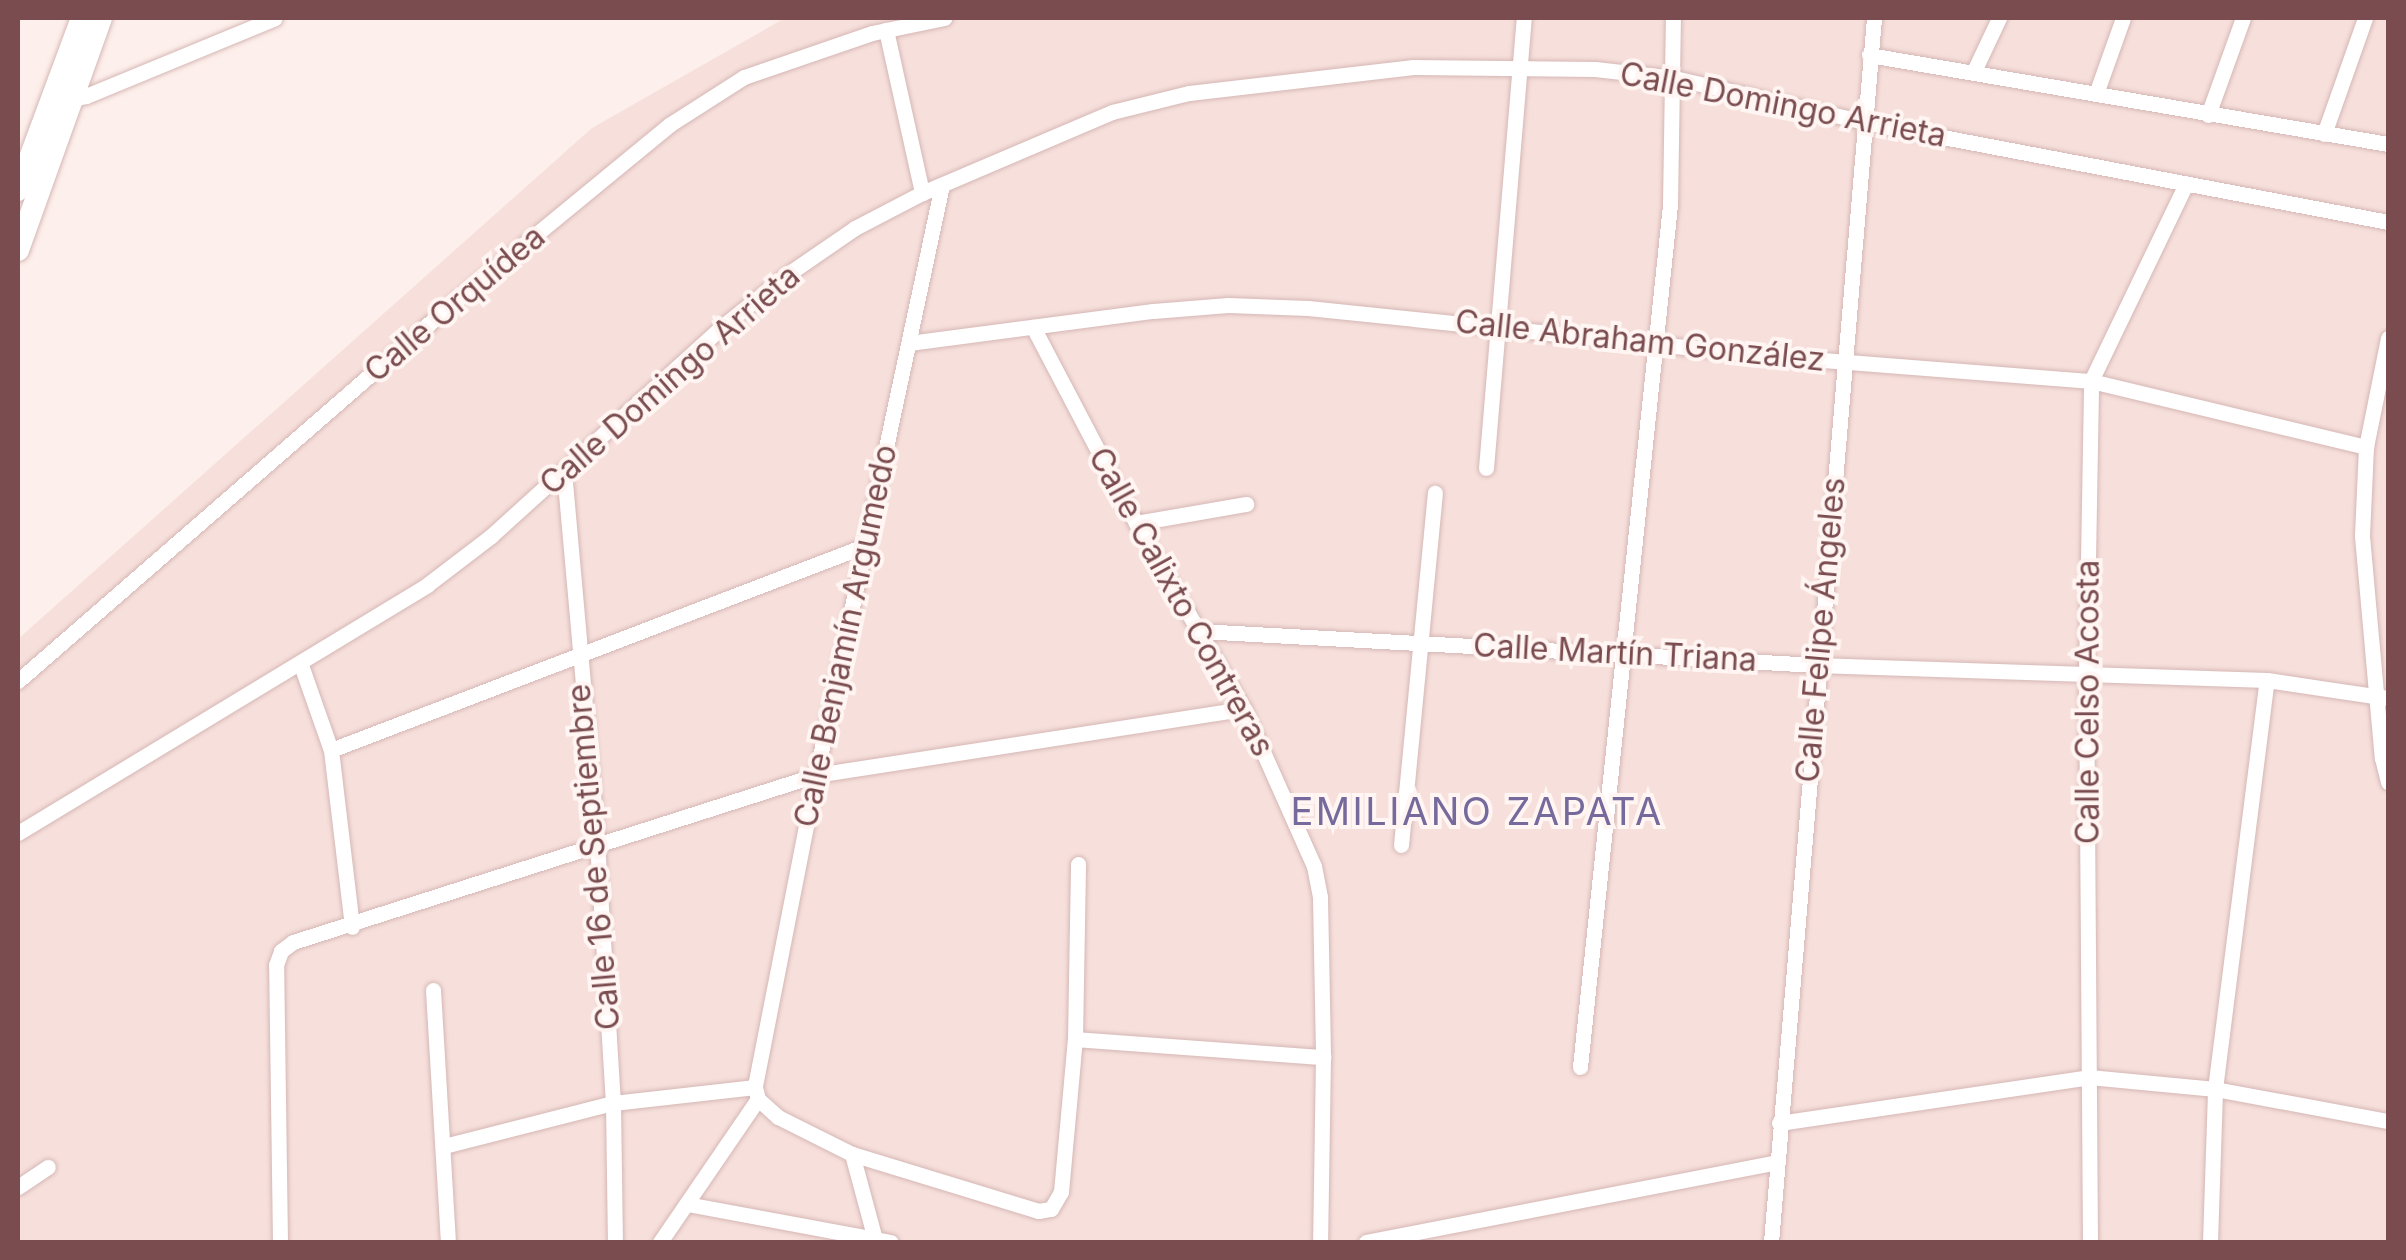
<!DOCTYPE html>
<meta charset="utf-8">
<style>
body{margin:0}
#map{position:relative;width:2406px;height:1260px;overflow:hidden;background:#fdefeb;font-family:Inter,sans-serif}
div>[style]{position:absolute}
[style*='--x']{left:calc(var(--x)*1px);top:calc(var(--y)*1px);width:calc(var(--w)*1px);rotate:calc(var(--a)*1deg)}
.residential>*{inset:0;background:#f7e0dc}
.roads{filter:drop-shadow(0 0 2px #d5b7b5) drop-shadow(0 0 2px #d5b7b5)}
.street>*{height:15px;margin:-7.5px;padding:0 7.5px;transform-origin:7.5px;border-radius:7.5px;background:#fff}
.secondary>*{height:22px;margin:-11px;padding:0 11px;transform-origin:11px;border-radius:11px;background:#fff}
span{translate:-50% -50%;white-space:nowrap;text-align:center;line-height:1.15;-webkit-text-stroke:8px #fff5f2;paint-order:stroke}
.street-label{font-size:32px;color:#7a4c4f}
.quarter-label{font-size:38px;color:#76699c;letter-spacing:2.5px}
.frame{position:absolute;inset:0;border:20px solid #7a4c4f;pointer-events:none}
</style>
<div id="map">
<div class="residential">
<div style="clip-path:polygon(785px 18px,2388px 18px,2388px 1242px,18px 1242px,18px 639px,592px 128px)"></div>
</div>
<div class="roads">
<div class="street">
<div style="--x:886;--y:30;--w:167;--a:77.5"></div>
<div style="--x:1869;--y:55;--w:527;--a:9.73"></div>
<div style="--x:1974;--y:71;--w:59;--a:-64.7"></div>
<div style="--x:2097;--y:91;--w:77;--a:-70.4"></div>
<div style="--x:66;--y:100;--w:20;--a:-11"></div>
<div style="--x:86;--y:96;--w:204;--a:-22.4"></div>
<div style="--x:2208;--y:115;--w:103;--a:-70.2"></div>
<div style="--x:2324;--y:134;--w:123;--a:-70.5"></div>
<div style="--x:942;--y:185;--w:603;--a:102.05"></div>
<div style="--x:816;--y:775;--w:318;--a:101.1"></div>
<div style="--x:755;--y:1087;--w:12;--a:76"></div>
<div style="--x:758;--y:1099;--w:27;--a:42"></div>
<div style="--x:778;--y:1117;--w:83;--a:26.6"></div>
<div style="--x:852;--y:1154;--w:195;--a:17"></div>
<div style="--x:1038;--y:1211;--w:13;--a:-9"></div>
<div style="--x:1051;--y:1209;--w:20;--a:-60"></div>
<div style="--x:1061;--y:1192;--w:154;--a:-84.8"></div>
<div style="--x:1075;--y:1039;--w:175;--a:-89"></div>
<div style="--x:1033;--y:327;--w:221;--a:62.3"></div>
<div style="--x:1136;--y:523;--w:215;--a:59.9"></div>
<div style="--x:1244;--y:709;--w:172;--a:66"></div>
<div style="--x:1314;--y:866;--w:32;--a:79"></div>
<div style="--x:1320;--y:897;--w:160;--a:88.9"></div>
<div style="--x:1323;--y:1057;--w:185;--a:90.9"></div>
<div style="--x:2388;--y:338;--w:111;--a:101.4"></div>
<div style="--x:2366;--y:447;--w:89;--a:92.6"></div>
<div style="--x:2362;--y:536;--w:223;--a:84.9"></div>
<div style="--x:2382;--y:758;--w:25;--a:76"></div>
<div style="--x:909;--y:343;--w:246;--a:-7.5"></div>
<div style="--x:1153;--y:311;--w:75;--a:-4.6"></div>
<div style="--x:1228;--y:305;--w:80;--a:2.1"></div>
<div style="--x:1308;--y:308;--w:454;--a:5.9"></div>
<div style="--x:1760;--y:355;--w:332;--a:4.5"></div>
<div style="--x:2091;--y:381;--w:283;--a:13.5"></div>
<div style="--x:1486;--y:468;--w:452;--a:-85.2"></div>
<div style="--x:564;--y:471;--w:372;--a:84.9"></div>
<div style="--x:597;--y:842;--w:261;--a:86.5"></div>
<div style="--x:613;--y:1103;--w:139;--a:89.2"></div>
<div style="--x:1136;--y:523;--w:112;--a:-9.8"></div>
<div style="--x:1199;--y:631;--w:618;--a:3.15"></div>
<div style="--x:1816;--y:665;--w:451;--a:1.9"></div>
<div style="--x:2267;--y:680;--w:122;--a:8.5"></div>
<div style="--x:301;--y:665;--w:90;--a:70.6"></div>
<div style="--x:331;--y:750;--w:178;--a:83.2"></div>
<div style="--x:18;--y:681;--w:579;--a:-41.01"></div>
<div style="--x:455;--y:301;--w:277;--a:-39.4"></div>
<div style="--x:669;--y:125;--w:89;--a:-32.6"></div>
<div style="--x:744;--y:77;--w:135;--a:-19"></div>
<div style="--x:872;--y:33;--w:74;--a:-11.8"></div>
<div style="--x:331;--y:750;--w:571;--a:-20.94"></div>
<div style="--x:18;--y:833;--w:478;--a:-31.2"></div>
<div style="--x:427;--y:585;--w:81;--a:-37.4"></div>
<div style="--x:491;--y:536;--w:308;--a:-42.2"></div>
<div style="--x:719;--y:329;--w:88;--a:-38.6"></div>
<div style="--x:788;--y:274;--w:81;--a:-34.5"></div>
<div style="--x:855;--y:228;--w:76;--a:-27.6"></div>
<div style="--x:922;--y:193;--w:207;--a:-23.1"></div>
<div style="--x:1112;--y:112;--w:79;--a:-13.9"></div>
<div style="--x:1189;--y:93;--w:226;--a:-6.6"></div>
<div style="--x:1413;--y:67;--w:182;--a:0.6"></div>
<div style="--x:1595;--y:69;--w:80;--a:6.5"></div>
<div style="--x:1674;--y:78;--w:195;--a:13"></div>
<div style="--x:1864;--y:122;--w:533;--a:10.8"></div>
<div style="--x:1401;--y:845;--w:354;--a:-84.5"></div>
<div style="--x:433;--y:990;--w:252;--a:86.6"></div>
<div style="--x:1075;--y:1039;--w:249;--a:4.2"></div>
<div style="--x:1580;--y:1067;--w:867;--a:-84.04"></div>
<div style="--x:1670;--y:205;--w:187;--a:-89.1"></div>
<div style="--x:1779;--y:1123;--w:313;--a:-8.4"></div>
<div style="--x:2089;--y:1077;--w:127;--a:5.4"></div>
<div style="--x:2215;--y:1089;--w:176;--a:10.5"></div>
<div style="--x:444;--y:1146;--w:174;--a:-14.3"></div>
<div style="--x:613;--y:1103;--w:143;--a:-6.4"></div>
<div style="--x:852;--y:1154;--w:88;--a:74.9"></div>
<div style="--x:875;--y:1239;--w:16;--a:11"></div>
<div style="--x:18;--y:1187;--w:36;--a:-34"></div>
<div style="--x:687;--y:1204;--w:191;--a:10.5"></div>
<div style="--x:280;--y:1242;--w:277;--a:-90.8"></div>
<div style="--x:276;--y:965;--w:15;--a:-70"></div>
<div style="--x:281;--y:951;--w:15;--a:-37"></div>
<div style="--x:293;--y:942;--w:549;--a:-17.71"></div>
<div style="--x:816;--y:775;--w:433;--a:-8.8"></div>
<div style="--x:660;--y:1242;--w:173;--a:-55.6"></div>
<div style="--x:1366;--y:1242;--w:419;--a:-11"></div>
<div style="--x:1771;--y:1242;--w:1228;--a:-85.19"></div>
<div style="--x:2090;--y:1242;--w:567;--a:-90.4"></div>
<div style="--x:2086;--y:675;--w:294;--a:-89"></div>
<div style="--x:2091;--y:381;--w:219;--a:-64.3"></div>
<div style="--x:2210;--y:1242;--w:153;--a:-88.1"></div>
<div style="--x:2215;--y:1089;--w:412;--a:-82.8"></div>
</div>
<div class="secondary">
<div style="--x:18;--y:190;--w:184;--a:-69.6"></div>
<div style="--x:18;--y:250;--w:246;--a:-70.3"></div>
</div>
</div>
<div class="street-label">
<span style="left:1783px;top:105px;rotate:11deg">Calle Domingo Arrieta</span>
<span style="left:455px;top:304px;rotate:-40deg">Calle Orquídea</span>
<span style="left:1640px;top:341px;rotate:6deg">Calle Abraham González</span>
<span style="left:670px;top:380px;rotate:-41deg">Calle Domingo Arrieta</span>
<span style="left:1181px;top:602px;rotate:61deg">Calle Calixto Contreras</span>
<span style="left:1821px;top:630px;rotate:-85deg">Calle Felipe Ángeles</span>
<span style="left:846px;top:636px;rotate:-78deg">Calle Benjamín Argumedo</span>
<span style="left:1615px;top:653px;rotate:3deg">Calle Martín Triana</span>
<span style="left:2088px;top:702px;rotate:-90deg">Calle Celso Acosta</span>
<span style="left:594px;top:857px;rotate:-95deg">Calle 16 de Septiembre</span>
</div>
<div class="quarter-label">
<span style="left:1477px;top:812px">EMILIANO ZAPATA</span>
</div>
<div class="frame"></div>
</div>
